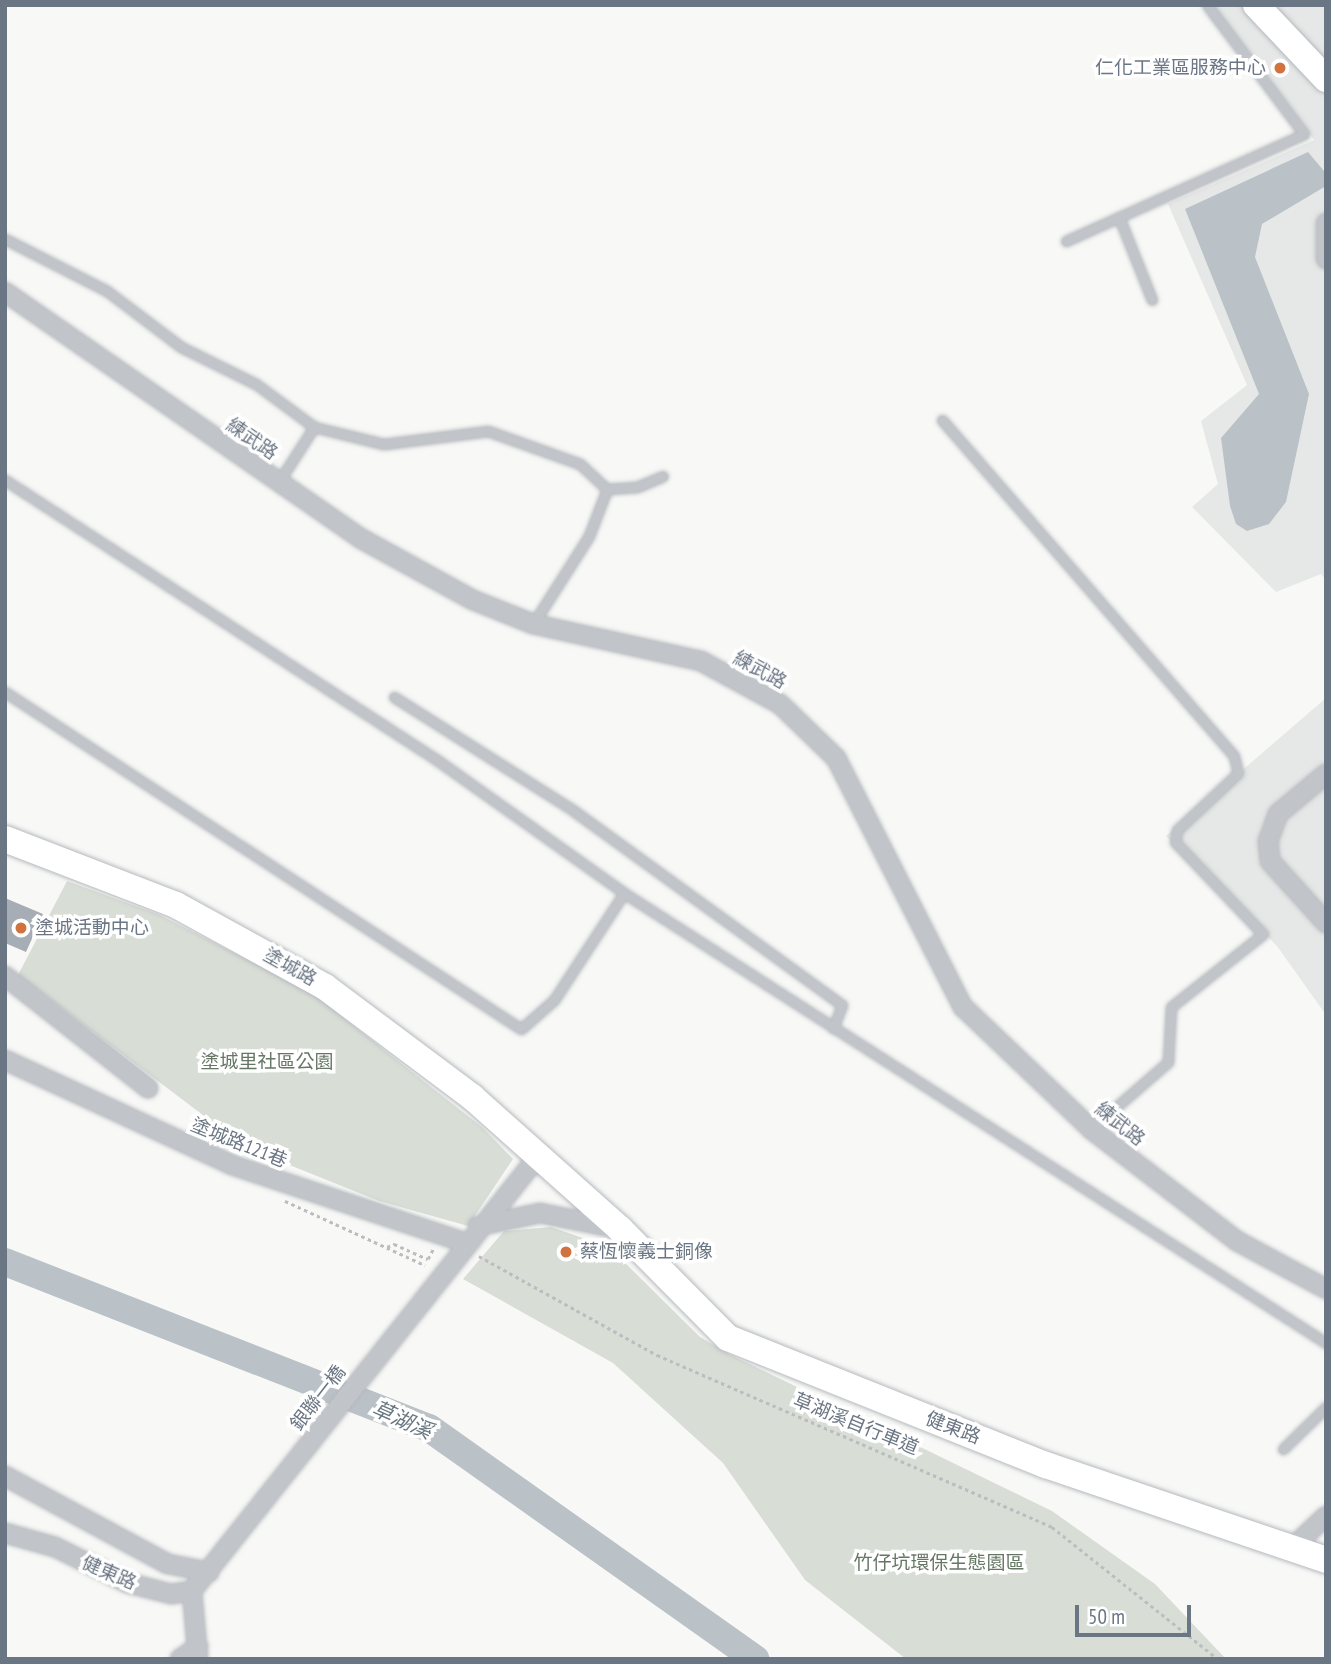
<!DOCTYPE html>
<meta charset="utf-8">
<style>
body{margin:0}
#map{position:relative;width:1331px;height:1664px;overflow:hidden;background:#f8f9f7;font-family:"PT Sans Narrow","Noto Sans TC",sans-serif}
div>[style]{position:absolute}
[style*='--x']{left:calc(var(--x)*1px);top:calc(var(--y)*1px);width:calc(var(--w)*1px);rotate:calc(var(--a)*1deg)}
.built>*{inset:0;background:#e6e8e7}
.green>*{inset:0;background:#d8ddd6}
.water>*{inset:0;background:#bac2c8}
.river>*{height:28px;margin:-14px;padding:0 14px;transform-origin:14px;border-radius:14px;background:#bac2c8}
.building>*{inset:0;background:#a7adb4}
.path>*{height:2.5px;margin-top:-1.25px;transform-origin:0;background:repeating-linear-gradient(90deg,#bbbdc0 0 3.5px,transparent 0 7px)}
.roads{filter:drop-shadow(0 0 2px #b6b9be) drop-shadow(0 0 2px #b6b9be)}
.lane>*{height:9px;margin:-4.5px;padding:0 4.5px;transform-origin:4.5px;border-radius:4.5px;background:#c1c4c8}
.street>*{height:18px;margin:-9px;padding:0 9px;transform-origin:9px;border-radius:9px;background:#c1c4c8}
.secondary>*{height:26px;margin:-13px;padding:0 13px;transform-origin:13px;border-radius:13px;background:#fff}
.dots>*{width:19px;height:19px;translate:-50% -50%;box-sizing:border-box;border:4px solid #fff;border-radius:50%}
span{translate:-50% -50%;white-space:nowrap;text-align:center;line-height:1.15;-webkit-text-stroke:7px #fff;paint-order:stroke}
.poi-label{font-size:19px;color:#6b7684}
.right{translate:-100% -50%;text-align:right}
.left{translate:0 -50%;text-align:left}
.street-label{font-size:19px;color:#6b7684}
.park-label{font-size:19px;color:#667765}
.water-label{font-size:21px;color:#67767f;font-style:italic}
.frame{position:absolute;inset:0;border:7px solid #6b7684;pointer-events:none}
.scale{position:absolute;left:1075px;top:1605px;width:116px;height:32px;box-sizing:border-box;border:4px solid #6b7684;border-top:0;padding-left:9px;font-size:21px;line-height:24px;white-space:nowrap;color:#6b7684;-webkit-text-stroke:5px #fff;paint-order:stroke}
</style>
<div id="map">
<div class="built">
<div style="clip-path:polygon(1208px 5px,1326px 5px,1326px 580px,1321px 574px,1276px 592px,1192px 507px,1218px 484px,1201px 421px,1247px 385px,1168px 204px,1314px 140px)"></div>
<div style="clip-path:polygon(1326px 698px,1326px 1015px,1277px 946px,1166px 836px)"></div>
</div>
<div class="green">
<div style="clip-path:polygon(67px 881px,160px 915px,312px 993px,483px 1128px,513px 1159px,468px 1226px,379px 1201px,245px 1147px,18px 975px)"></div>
<div style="clip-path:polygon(551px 1227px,609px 1247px,700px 1337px,731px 1355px,1052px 1511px,1155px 1584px,1226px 1659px,906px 1659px,805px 1580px,723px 1463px,613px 1363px,463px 1279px,504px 1231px)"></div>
</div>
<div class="water">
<div style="clip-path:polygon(1308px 152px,1324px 171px,1326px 186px,1262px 224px,1255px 257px,1309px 394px,1286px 502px,1269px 524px,1247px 531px,1236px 524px,1230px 506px,1221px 438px,1259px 394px,1185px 209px)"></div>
</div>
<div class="river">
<div style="--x:5;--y:1262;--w:455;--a:21.4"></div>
<div style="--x:429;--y:1428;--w:400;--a:35.3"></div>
</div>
<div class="building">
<div style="clip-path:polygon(5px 898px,43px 914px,26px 952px,5px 943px)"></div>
</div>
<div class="path">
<div style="--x:285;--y:1201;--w:154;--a:24.6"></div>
<div style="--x:387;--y:1247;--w:8;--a:-23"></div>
<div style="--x:394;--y:1244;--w:37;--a:24"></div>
<div style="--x:428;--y:1259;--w:11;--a:-63"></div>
<div style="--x:479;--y:1256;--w:204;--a:29.1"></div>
<div style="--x:657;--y:1355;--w:431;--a:23.5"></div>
<div style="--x:1052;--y:1527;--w:212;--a:38.5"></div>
</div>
<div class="roads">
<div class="lane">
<div style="--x:1119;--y:217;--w:89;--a:68.3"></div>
<div style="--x:5;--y:239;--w:114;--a:27"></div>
<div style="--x:107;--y:291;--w:93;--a:37.1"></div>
<div style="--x:181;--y:347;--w:84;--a:26.3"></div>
<div style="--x:256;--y:384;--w:72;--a:36.6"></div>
<div style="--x:1066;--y:241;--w:261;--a:-24.2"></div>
<div style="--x:1304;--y:134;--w:161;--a:-126.9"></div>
<div style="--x:942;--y:420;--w:445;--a:49"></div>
<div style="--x:1234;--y:756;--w:17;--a:77"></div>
<div style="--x:1238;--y:773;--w:83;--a:136.9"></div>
<div style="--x:1177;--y:830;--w:12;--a:99"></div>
<div style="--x:1175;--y:842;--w:127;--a:46.3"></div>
<div style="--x:1263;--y:934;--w:117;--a:141.6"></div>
<div style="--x:1171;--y:1007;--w:55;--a:93.1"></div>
<div style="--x:1168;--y:1062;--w:102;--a:139"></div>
<div style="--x:5;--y:480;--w:515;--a:32.95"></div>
<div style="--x:437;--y:760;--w:229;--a:35.4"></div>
<div style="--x:624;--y:893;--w:834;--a:32.66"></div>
<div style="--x:278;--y:483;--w:67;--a:-57.3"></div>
<div style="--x:314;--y:427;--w:72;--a:13.7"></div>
<div style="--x:384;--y:444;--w:105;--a:-7.1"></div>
<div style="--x:488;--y:431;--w:98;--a:19.7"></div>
<div style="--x:580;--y:464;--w:37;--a:43"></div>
<div style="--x:607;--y:489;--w:50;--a:111"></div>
<div style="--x:589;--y:536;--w:104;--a:122.5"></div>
<div style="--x:607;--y:489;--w:30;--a:-4"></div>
<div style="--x:637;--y:487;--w:28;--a:-23"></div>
<div style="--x:5;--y:692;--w:616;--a:33.15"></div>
<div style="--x:521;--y:1029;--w:44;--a:-41.3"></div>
<div style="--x:554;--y:1000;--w:128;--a:-56.8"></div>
<div style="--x:394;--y:697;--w:213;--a:32.3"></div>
<div style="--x:574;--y:811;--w:331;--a:35.9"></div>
<div style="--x:842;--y:1005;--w:25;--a:111"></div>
<div style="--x:1283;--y:1449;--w:60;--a:-44.3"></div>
</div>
<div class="street">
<div style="--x:1326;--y:223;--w:36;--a:90"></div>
<div style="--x:5;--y:292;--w:432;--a:34.7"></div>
<div style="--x:360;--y:538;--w:129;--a:28.8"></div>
<div style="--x:473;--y:600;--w:65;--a:21.8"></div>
<div style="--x:533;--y:624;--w:172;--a:12.4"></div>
<div style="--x:701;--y:661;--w:90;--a:28.6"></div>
<div style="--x:780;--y:704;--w:78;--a:44"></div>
<div style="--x:836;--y:758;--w:280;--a:63"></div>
<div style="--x:963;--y:1007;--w:177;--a:43.6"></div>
<div style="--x:1091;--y:1129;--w:184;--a:37.5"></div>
<div style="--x:1237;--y:1241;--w:101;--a:28.3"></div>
<div style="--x:1326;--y:774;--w:62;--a:140.2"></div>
<div style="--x:1278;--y:814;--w:29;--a:110"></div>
<div style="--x:1268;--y:841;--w:20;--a:84"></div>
<div style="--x:1270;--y:861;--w:84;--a:47.9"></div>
<div style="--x:5;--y:976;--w:182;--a:38.1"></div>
<div style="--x:5;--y:1060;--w:250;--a:24.8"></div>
<div style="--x:232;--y:1165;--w:247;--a:18.4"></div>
<div style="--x:478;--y:1226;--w:63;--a:-11.8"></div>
<div style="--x:540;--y:1213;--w:76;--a:11.3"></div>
<div style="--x:5;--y:1476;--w:185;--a:28.4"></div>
<div style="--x:168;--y:1564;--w:42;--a:11"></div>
<div style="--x:5;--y:1533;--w:52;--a:15.6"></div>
<div style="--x:55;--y:1547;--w:81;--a:26.3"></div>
<div style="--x:128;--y:1583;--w:44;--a:14.3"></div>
<div style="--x:171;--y:1594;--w:21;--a:-8"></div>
<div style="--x:192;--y:1591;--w:557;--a:-51.48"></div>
<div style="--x:1293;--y:1547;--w:45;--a:-43.2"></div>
<div style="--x:192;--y:1591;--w:68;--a:85"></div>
<div style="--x:180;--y:1659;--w:22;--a:-34"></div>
</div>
<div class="secondary">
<div style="--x:1256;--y:5;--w:102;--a:46.6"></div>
<div style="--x:5;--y:839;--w:183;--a:21.1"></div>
<div style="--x:176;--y:905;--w:170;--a:28.8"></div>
<div style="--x:325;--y:987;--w:184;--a:36.8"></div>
<div style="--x:472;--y:1097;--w:198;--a:41.7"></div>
<div style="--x:620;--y:1229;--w:153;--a:45.3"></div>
<div style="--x:728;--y:1338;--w:342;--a:21.8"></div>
<div style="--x:1046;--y:1465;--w:296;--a:18.7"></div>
</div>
</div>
<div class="dots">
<div style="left:1280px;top:68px;background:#d0733f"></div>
<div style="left:21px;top:928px;background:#d0733f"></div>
<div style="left:566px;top:1252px;background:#d0733f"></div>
</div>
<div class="poi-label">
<span class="right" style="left:1266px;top:68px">仁化工業區服務中心</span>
<span class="left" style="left:35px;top:928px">塗城活動中心</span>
<span class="left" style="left:580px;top:1252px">蔡恆懷義士銅像</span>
</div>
<div class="street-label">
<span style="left:252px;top:439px;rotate:35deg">練武路</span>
<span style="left:760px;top:670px;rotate:29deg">練武路</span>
<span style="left:290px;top:967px;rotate:29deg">塗城路</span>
<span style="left:1120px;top:1124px;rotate:39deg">練武路</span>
<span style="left:239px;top:1143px;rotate:22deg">塗城路121巷</span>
<span style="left:318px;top:1398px;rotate:-52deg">銀聯一橋</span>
<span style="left:856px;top:1424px;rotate:22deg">草湖溪自行車道</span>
<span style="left:953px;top:1428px;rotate:21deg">健東路</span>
<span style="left:109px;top:1573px;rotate:23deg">健東路</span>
</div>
<div class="park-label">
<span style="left:267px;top:1062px">塗城里社區公園</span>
<span style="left:939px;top:1563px">竹仔坑環保生態園區</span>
</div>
<div class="water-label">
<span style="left:402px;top:1420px;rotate:24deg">草湖溪</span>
</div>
<div class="frame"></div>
<div class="scale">50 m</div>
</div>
